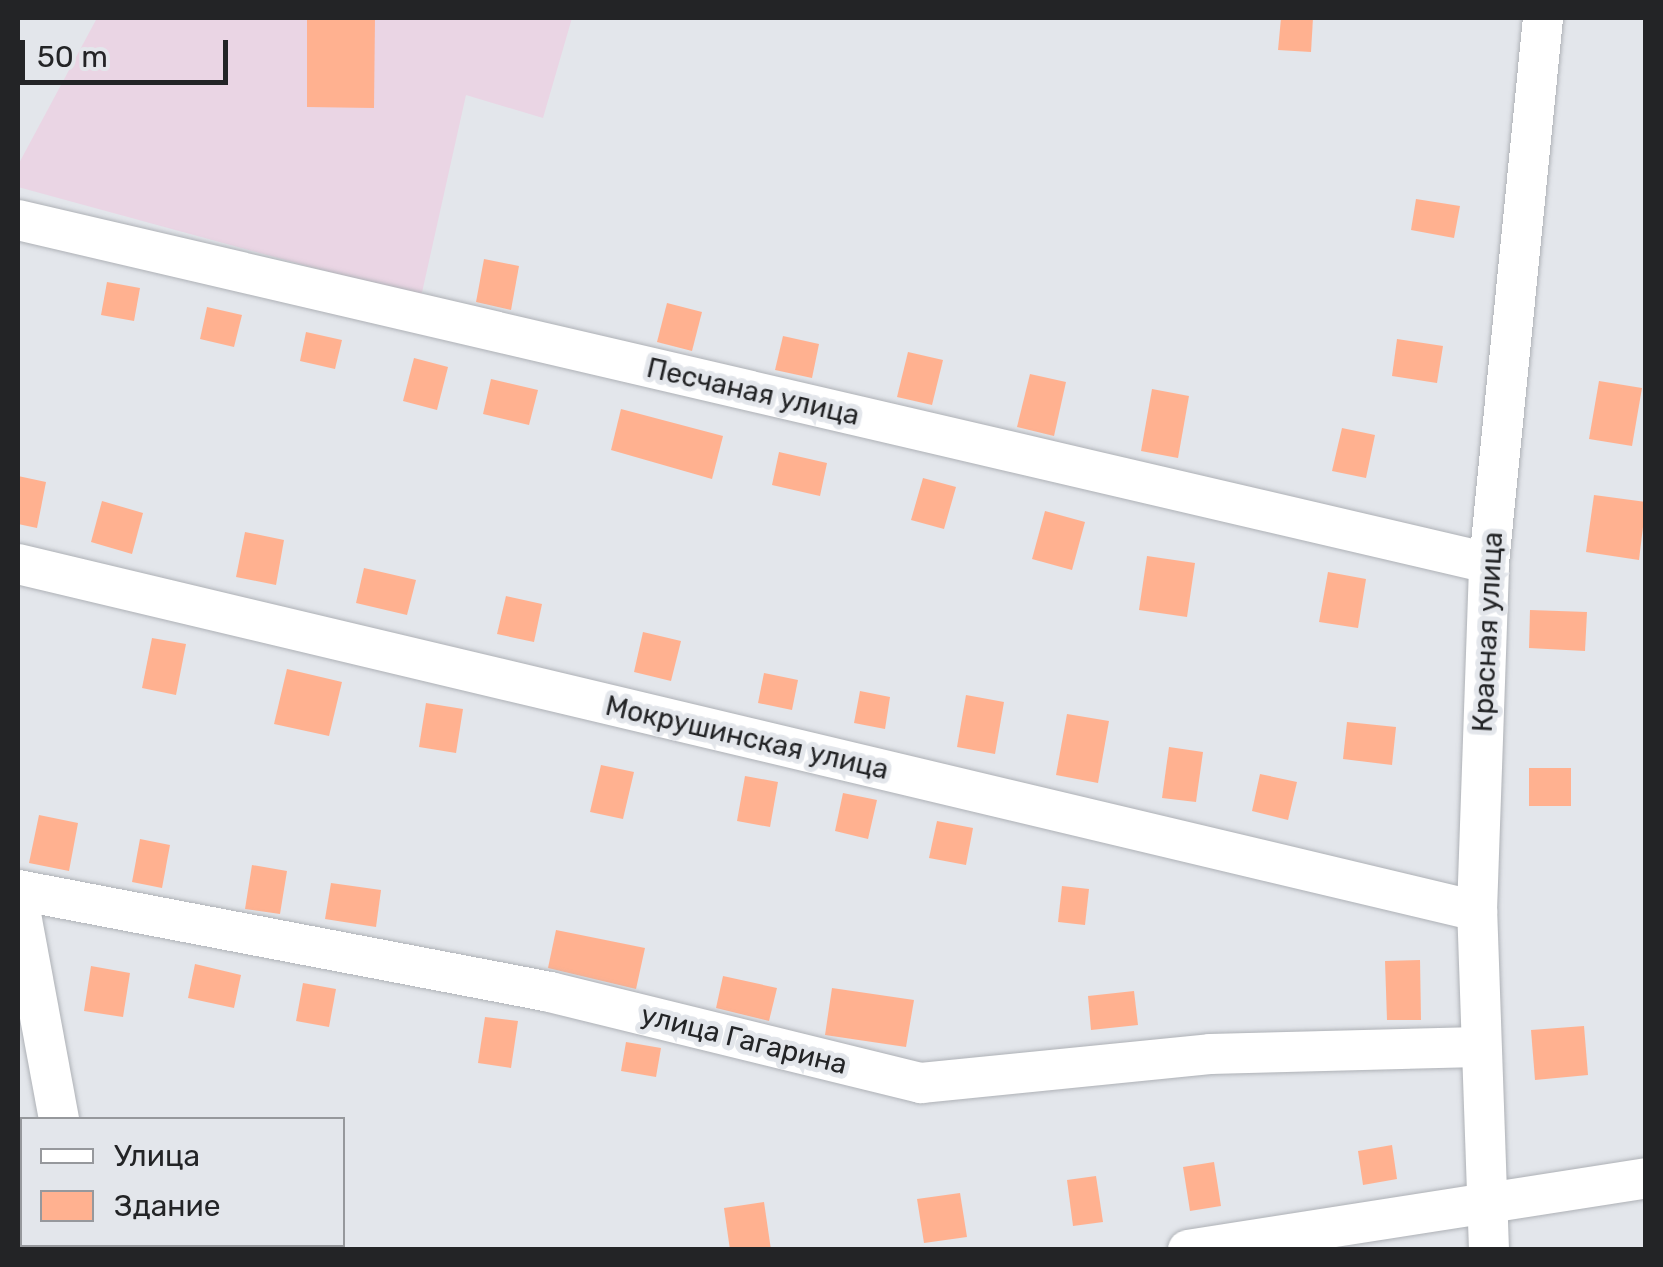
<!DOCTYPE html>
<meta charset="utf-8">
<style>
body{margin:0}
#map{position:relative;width:1663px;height:1267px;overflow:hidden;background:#e3e6eb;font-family:Rubik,sans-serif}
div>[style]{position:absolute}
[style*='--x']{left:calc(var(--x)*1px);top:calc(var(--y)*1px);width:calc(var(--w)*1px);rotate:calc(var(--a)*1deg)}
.education>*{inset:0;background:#ead5e4}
.building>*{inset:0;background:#ffb190}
.roads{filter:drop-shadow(0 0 2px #aeb1b6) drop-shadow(0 0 2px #aeb1b6)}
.minor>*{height:40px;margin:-20px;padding:0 20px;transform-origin:20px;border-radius:20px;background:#fff}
span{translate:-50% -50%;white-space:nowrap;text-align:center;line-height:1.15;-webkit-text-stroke:10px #e3e6eb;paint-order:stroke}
.street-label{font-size:28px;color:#232426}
.frame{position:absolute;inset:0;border:20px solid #232426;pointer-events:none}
.legend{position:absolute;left:20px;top:1117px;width:325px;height:130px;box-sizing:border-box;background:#e3e6eb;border:2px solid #96989c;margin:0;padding:12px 18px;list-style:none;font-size:30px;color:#232426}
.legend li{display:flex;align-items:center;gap:20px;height:50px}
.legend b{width:50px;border:2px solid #96989c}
.scale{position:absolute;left:20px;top:40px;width:208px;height:45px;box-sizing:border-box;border:5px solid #232426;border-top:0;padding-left:12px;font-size:30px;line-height:35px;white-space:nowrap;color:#232426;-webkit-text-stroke:8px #e3e6eb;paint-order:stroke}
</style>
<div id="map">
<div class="education">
<div style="clip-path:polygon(97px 18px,572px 18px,543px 118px,466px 95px,421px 297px,18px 187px,18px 165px)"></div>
</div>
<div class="building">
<div style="clip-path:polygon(307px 18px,375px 18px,374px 108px,307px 107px)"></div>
<div style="clip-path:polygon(1281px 18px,1313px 18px,1311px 52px,1278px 50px)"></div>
<div style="clip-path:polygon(1416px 199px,1460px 206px,1454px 238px,1411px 230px)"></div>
<div style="clip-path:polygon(484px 259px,519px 266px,511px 310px,476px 302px)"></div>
<div style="clip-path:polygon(107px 282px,140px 288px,134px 321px,101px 315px)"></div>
<div style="clip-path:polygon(667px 303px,702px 312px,692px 351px,657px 342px)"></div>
<div style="clip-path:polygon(207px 307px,242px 315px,234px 347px,200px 339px)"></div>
<div style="clip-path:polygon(306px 332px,342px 340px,335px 369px,300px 361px)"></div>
<div style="clip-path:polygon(783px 336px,819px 344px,812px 378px,775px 370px)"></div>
<div style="clip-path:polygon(1397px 339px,1443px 346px,1437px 383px,1392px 376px)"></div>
<div style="clip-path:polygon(908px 352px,943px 360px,932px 405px,897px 397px)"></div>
<div style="clip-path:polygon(414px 358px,448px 367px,437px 410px,403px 401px)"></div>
<div style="clip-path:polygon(1030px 374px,1066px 382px,1054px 436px,1017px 427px)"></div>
<div style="clip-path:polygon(491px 379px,538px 390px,529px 425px,483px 414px)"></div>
<div style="clip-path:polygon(1599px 381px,1642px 388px,1632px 446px,1589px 439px)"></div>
<div style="clip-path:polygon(1152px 389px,1189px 396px,1178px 458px,1141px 451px)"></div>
<div style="clip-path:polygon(621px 409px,723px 436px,712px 479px,611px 450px)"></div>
<div style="clip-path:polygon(1342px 428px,1375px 435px,1366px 478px,1332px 471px)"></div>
<div style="clip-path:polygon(779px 452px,827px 463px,820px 496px,772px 485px)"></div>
<div style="clip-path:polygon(18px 476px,46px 482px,37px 528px,18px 524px)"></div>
<div style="clip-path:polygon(923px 478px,956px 487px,944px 529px,911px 520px)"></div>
<div style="clip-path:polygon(1594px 495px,1646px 502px,1639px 560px,1586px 552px)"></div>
<div style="clip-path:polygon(102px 501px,143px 513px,132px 554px,91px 542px)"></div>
<div style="clip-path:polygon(1045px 511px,1085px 522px,1072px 570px,1032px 559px)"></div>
<div style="clip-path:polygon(245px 532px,284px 540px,276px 585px,236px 577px)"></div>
<div style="clip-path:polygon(1147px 556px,1195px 563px,1187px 617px,1139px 610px)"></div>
<div style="clip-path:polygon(364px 568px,416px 580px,407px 615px,356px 603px)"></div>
<div style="clip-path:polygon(1328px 572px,1366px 579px,1358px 628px,1319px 622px)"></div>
<div style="clip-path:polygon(506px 596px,542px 604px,534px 642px,497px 634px)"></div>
<div style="clip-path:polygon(1530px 610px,1587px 612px,1585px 651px,1529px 648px)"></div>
<div style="clip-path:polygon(643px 632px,681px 641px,671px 681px,634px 672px)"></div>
<div style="clip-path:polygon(152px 638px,186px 644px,176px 695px,142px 688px)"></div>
<div style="clip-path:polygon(287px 669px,342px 682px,329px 736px,274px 724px)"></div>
<div style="clip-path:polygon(764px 673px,798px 680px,792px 710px,758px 703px)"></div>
<div style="clip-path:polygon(860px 691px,890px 697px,885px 729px,854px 723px)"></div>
<div style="clip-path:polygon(966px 695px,1004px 702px,995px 754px,957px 747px)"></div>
<div style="clip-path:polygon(426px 703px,463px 709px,456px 753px,419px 747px)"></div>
<div style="clip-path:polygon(1067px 714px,1109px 721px,1098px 783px,1056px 775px)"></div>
<div style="clip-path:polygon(1347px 722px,1396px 727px,1392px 765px,1343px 759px)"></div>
<div style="clip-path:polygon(1169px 747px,1203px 752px,1196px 802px,1162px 798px)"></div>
<div style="clip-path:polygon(601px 765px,634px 772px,623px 819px,590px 812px)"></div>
<div style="clip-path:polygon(1529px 768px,1571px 768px,1571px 806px,1529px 806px)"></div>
<div style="clip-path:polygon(1260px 774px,1297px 782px,1288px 820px,1252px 811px)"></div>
<div style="clip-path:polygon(745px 776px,778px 782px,770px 827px,737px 821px)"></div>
<div style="clip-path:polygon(843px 793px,877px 800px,868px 839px,835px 831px)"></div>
<div style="clip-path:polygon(39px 815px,78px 823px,69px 871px,29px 863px)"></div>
<div style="clip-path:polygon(937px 821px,973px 828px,966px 865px,929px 858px)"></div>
<div style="clip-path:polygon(140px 839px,170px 845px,162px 888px,132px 882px)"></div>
<div style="clip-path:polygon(252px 865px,287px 871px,280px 914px,245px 909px)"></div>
<div style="clip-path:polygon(331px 883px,381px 890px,376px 927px,325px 919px)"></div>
<div style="clip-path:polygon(1062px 886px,1089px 889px,1085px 925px,1058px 922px)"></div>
<div style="clip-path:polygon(556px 930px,645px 948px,636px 989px,548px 968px)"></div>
<div style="clip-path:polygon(1420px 960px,1421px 1020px,1387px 1020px,1385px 961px)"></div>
<div style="clip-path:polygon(195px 964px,241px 975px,234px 1008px,188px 998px)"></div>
<div style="clip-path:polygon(91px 966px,130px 973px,123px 1017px,84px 1011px)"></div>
<div style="clip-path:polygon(723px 976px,777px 988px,769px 1021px,716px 1008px)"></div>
<div style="clip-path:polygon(303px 983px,336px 989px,329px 1027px,296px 1021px)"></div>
<div style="clip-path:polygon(832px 988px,914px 1000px,906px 1047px,825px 1035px)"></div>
<div style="clip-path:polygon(1134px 991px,1138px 1025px,1091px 1030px,1088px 996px)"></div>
<div style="clip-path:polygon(485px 1017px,518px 1021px,511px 1068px,478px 1063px)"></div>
<div style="clip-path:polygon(1584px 1026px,1588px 1075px,1535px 1080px,1531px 1030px)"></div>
<div style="clip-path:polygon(626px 1042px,661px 1048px,656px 1077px,621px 1071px)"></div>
<div style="clip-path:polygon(1392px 1145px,1397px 1179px,1363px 1185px,1358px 1151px)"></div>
<div style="clip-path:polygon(1214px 1162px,1221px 1206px,1190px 1211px,1183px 1167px)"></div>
<div style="clip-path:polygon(1096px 1176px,1103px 1222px,1073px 1226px,1067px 1180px)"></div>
<div style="clip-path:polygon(960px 1193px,967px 1237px,924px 1243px,917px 1199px)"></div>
<div style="clip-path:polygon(764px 1202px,771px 1250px,730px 1250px,724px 1208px)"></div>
</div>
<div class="roads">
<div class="minor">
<div style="--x:18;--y:220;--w:1510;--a:13.13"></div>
<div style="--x:18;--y:564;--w:1500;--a:13.38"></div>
<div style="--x:18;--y:890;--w:542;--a:10.85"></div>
<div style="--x:550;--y:992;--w:382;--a:13.8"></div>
<div style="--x:921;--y:1083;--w:290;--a:-5.7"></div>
<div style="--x:1210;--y:1054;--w:269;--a:-1.5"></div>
<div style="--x:18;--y:898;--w:226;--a:79.5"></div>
<div style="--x:82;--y:1244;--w:6;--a:81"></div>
<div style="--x:1188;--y:1250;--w:464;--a:-8.9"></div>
<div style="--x:1489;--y:1250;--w:339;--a:-92"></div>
<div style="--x:1477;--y:911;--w:348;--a:-88"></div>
<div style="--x:1489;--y:563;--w:548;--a:-84.34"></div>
</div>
</div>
<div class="street-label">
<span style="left:753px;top:392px;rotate:13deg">Песчаная улица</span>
<span style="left:1488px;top:632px;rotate:-87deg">Красная улица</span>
<span style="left:747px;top:738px;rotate:13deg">Мокрушинская улица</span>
<span style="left:744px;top:1040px;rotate:14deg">улица Гагарина</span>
</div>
<div class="frame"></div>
<ul class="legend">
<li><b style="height:12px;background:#fff"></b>Улица</li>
<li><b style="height:28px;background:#ffb190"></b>Здание</li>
</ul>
<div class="scale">50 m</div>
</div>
